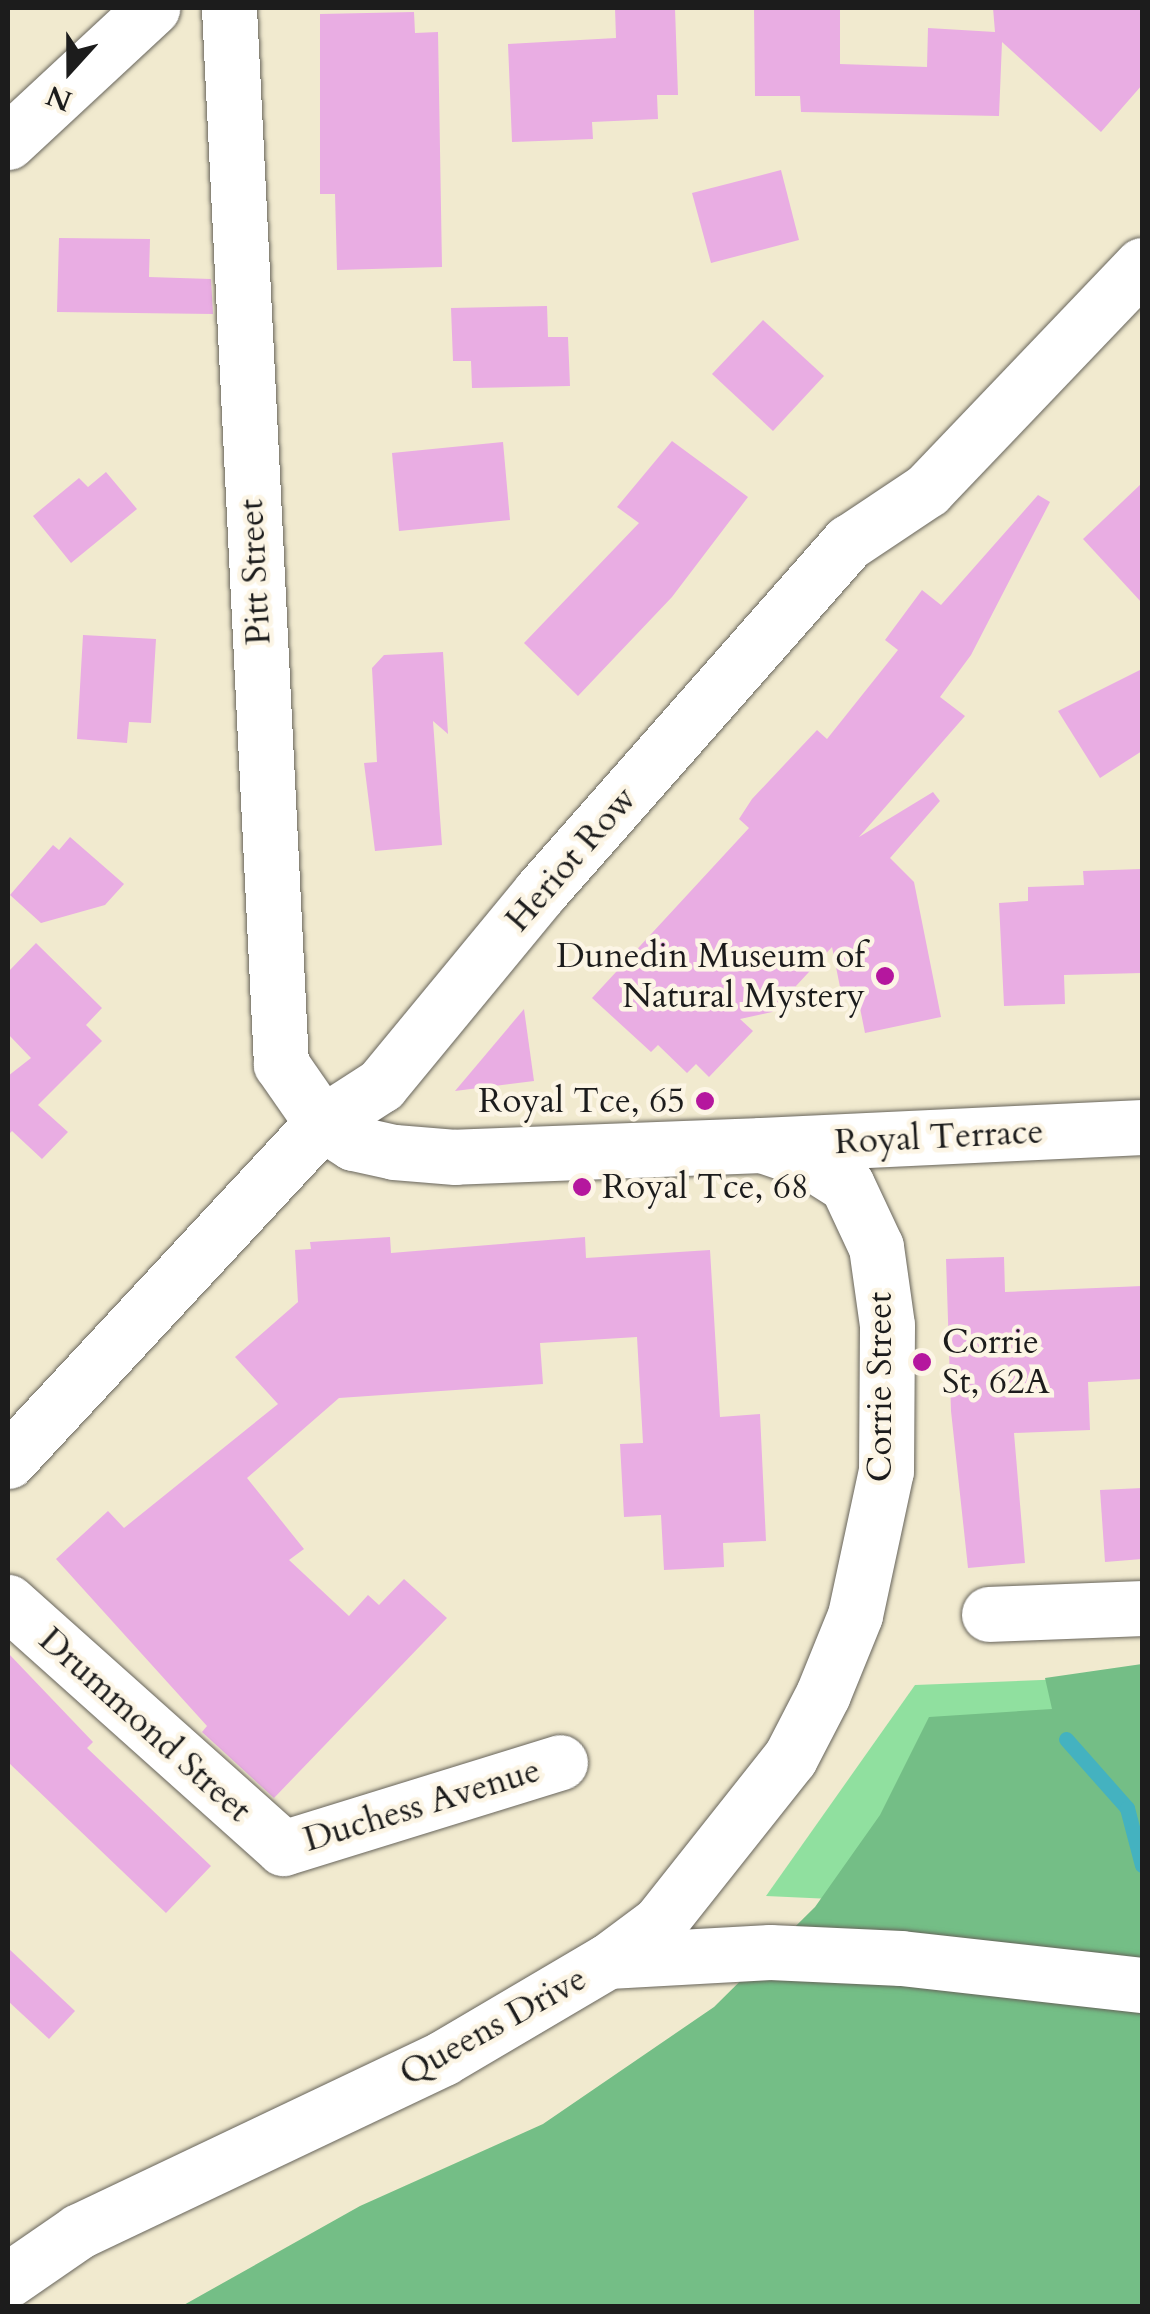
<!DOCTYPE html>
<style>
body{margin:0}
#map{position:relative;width:1150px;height:2314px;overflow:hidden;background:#f1eacf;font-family:Cardo,serif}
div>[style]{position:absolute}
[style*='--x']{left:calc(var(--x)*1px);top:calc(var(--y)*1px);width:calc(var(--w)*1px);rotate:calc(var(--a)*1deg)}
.green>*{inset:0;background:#90e09f}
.forest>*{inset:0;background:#74be86}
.stream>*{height:15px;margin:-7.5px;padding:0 7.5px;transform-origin:7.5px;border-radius:7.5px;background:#44b2c0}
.building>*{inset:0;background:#e9ade3}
.roads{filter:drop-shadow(0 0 2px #67645b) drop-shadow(0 0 2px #67645b)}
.minor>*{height:55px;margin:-27.5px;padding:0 27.5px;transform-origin:27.5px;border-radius:27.5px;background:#fff}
.tertiary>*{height:55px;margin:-27.5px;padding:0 27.5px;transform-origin:27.5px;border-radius:27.5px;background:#fff}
.dots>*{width:28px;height:28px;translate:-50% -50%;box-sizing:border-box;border:5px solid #fcf5e5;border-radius:50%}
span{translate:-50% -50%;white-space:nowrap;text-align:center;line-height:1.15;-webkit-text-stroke:9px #fcf5e5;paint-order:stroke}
.street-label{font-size:35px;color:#1c1c1c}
.poi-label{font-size:35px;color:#1c1c1c}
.right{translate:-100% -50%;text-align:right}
.left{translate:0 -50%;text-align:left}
.frame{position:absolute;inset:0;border:10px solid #1c1c1c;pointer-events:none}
.north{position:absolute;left:20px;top:20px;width:100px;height:100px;-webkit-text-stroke:8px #fcf5e5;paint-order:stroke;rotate:201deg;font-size:28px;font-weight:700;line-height:40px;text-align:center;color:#1c1c1c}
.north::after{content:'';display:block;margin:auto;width:35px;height:45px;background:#1c1c1c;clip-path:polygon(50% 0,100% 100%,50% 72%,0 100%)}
</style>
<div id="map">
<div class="green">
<div style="clip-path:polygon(1117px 1677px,919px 1903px,766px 1896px,915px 1685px)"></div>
</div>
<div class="forest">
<div style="clip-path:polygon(1142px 1664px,1142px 2306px,182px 2306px,360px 2206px,543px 2124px,714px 2007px,815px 1907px,880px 1815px,929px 1717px,1052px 1709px,1045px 1678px)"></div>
</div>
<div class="stream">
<div style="--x:1066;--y:1739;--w:92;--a:48.5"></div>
<div style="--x:1127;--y:1808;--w:59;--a:75.3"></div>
</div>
<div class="building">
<div style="clip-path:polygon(615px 8px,675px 8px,678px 95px,657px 95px,658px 119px,592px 122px,593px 139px,512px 142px,508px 44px,616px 38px)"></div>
<div style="clip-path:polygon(754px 8px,840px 8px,840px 64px,927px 67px,928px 28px,995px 32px,993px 8px,1142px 8px,1142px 85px,1101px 132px,1002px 42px,999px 116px,801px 112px,800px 96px,755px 96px)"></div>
<div style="clip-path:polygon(414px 12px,415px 33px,438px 32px,442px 267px,337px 270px,335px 194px,320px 194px,320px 14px)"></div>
<div style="clip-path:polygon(781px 170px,799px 240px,711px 263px,692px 193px)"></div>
<div style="clip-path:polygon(59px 238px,150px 239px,149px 277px,211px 279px,213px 314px,57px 312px)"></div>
<div style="clip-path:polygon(547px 306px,548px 337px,568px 337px,570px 386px,472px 388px,471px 361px,453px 361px,451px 308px)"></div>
<div style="clip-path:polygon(763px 320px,824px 376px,773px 431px,712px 374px)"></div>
<div style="clip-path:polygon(672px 441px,748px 497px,672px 597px,578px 696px,524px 643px,639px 523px,617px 507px)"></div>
<div style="clip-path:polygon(503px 442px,510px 520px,399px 531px,392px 453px)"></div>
<div style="clip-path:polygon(106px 472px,137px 509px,71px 563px,33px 516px,79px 478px,88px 487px)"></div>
<div style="clip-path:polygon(1142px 483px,1142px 603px,1083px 539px)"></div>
<div style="clip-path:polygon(1038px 495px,1050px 502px,971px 655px,940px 697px,965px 716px,859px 837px,933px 792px,940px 801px,890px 858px,914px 882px,941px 1017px,865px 1033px,857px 993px,842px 997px,832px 947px,772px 1012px,740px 1019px,753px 1031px,709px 1077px,696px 1064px,687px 1073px,658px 1045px,651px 1052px,592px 998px,749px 828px,739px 819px,752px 799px,817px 730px,827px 739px,898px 650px,885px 640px,922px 590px,941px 605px)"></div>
<div style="clip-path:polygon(83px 635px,156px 639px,151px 723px,129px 722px,127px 743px,77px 739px)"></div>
<div style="clip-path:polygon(443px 652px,448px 734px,433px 721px,442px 845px,375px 851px,364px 763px,377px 762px,372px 668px,384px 655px)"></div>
<div style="clip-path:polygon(1142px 669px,1142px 751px,1100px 778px,1058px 711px)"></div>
<div style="clip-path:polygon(70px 837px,124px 884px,105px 905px,41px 923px,10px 895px,53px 845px,59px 850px)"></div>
<div style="clip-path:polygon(1142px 869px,1142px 973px,1064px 975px,1065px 1004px,1004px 1006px,999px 903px,1028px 901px,1028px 887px,1084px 885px,1083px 871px)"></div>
<div style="clip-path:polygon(36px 943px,102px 1008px,86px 1025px,102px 1041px,38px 1105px,68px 1132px,42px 1159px,12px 1131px,8px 1135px,8px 1076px,31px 1058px,8px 1034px,8px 972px)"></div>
<div style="clip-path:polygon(524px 1009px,534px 1081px,455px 1091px)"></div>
<div style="clip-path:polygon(390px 1237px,391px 1253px,585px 1237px,586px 1258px,710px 1250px,720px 1417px,760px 1414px,766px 1541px,723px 1543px,724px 1567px,664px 1570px,661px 1515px,624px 1517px,620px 1444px,643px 1443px,637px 1337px,540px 1343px,543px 1384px,339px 1398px,247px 1478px,304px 1549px,289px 1560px,349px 1616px,368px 1595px,379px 1605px,404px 1579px,447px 1618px,274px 1798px,202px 1732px,207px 1726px,56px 1559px,108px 1511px,124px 1528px,278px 1404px,235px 1357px,298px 1302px,295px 1250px,311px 1249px,310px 1242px)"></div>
<div style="clip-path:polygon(1004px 1257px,1005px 1292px,1142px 1286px,1142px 1379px,1088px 1382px,1090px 1430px,1014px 1433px,1025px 1563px,968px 1568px,951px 1411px,946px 1259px)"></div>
<div style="clip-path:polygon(1142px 1488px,1142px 1559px,1105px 1562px,1100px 1490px)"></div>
<div style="clip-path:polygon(8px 1653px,93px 1742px,87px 1748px,211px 1866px,166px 1913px,8px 1762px)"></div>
<div style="clip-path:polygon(8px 1948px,75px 2011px,49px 2039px,8px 2001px)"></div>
</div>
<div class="roads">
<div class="minor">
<div style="--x:8;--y:142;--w:197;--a:-42.9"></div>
<div style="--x:762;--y:1145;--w:380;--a:-2.7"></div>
<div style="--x:8;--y:1461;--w:461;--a:-47.1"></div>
<div style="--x:322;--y:1123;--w:70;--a:-32.8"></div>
<div style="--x:381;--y:1085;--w:250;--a:-50.5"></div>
<div style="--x:540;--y:892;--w:467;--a:-48.6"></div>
<div style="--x:849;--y:542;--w:94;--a:-33.7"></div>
<div style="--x:927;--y:490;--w:311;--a:-46.3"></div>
<div style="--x:8;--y:1602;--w:369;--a:41.8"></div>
<div style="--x:283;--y:1848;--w:290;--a:-17.2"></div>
<div style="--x:989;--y:1614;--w:153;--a:-2.2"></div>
<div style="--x:608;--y:1961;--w:162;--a:-3.2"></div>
<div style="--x:770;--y:1952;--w:131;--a:2.6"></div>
<div style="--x:901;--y:1958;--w:243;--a:6.4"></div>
</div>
<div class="tertiary">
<div style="--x:8;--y:2280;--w:86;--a:-34.6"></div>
<div style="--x:79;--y:2231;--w:403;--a:-25.4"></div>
<div style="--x:443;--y:2058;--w:191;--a:-30.5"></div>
<div style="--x:608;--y:1961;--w:64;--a:-36.7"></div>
<div style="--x:659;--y:1923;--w:211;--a:-51.6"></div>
<div style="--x:790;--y:1758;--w:72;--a:-62.7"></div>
<div style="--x:823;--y:1694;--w:85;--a:-67.9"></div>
<div style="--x:855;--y:1615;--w:147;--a:-77.9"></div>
<div style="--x:886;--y:1471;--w:146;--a:-89.6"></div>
<div style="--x:887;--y:1325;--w:79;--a:-98"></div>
<div style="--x:876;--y:1247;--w:68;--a:-115.1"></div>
<div style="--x:847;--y:1185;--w:45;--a:-147.7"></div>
<div style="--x:809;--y:1161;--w:50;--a:-161.2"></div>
<div style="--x:762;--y:1145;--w:307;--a:177.8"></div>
<div style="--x:455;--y:1157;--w:61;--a:-175.3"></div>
<div style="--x:394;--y:1152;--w:42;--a:-167.6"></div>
<div style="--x:353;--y:1143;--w:37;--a:-147"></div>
<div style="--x:322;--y:1123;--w:72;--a:-124.8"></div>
<div style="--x:281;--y:1064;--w:1057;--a:-92.82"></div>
</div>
</div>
<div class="dots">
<div style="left:885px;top:976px;background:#b5179e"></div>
<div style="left:705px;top:1101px;background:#b5179e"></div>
<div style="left:582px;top:1187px;background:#b5179e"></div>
<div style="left:922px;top:1362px;background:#b5179e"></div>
</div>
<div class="street-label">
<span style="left:255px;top:572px;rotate:-93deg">Pitt Street</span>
<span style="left:571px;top:859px;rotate:-49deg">Heriot Row</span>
<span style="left:939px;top:1137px;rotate:-3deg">Royal Terrace</span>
<span style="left:880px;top:1387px;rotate:-90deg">Corrie Street</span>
<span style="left:145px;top:1725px;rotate:42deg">Drummond Street</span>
<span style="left:422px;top:1805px;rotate:-17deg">Duchess Avenue</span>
<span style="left:493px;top:2026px;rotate:-29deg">Queens Drive</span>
</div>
<div class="poi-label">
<span class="right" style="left:865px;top:976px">Dunedin Museum of<br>Natural Mystery</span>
<span class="right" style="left:685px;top:1101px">Royal Tce, 65</span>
<span class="left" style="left:602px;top:1187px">Royal Tce, 68</span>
<span class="left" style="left:942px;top:1362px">Corrie<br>St, 62A</span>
</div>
<div class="frame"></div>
<div class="north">N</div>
</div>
